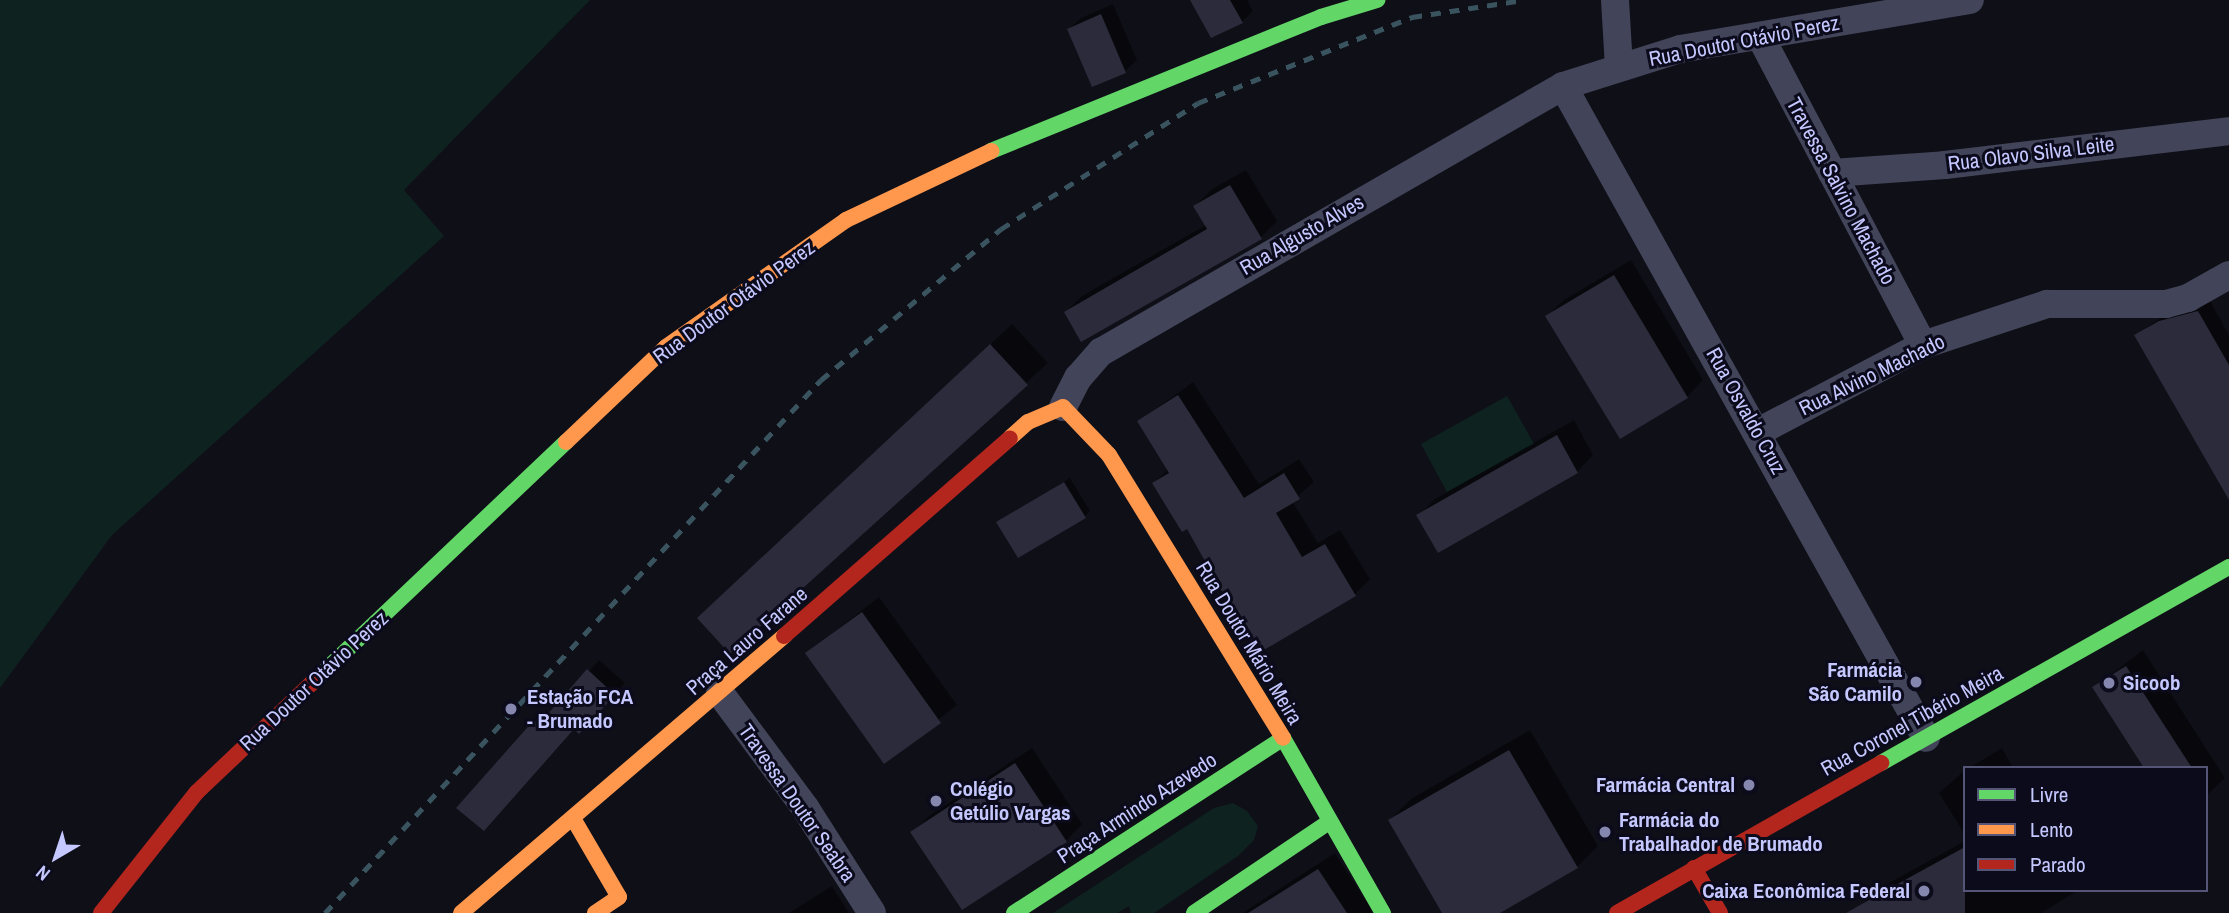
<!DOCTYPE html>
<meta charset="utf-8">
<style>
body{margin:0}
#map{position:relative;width:2229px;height:913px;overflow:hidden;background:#0f0f18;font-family:"Archivo Narrow",sans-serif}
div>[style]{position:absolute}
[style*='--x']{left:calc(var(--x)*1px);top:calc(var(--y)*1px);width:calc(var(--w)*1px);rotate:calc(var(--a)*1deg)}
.green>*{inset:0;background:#0e2320}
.shadow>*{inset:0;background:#0007}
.building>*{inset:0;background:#2b2b3b}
.street>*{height:28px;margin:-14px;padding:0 14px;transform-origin:14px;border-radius:14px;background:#424559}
.fast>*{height:16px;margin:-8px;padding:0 8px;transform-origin:8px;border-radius:8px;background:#63d668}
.slow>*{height:16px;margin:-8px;padding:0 8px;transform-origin:8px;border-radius:8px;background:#ff974d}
.jam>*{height:16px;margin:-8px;padding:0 8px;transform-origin:8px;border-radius:8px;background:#b3261e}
.rail>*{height:5px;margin-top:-2.5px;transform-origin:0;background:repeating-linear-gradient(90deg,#3a545f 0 10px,transparent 0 19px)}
.dots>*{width:19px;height:19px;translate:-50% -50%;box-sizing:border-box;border:4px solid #0b0b1c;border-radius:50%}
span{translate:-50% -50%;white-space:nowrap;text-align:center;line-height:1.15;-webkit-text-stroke:6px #0b0b1c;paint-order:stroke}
.street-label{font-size:21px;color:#c5c7ff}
.poi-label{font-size:21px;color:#c5c7ff;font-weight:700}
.right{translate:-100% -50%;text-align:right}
.left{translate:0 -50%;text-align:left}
.legend{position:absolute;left:1963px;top:766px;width:245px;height:126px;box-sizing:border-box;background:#0b0b1c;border:2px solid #555677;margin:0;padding:9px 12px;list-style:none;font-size:21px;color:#c5c7ff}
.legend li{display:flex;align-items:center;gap:14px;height:35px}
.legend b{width:35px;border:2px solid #555677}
.north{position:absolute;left:21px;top:822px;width:70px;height:70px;-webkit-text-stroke:5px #0b0b1c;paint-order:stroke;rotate:219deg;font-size:19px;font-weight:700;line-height:28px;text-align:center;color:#c5c7ff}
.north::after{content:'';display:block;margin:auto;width:24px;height:32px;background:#c5c7ff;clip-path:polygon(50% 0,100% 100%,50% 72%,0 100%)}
</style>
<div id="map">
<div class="green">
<div style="clip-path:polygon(0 0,590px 0,404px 190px,444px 236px,112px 535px,0 688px)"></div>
<div style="clip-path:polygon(1507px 396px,1534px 444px,1447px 492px,1421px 444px)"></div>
<div style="clip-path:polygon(1233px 803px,1247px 811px,1258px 826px,1254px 840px,1238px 856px,1154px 913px,1131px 913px,1129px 906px,1117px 913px,1053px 913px,1214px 808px)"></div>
</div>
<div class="shadow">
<div style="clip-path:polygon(1192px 0,1247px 0,1253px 11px,1242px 22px)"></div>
<div style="clip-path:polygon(1113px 4px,1137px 60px,1125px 71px,1093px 84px,1069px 29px,1081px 18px)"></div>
<div style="clip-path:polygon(1246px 170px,1277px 221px,1260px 238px,1066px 312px,1082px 296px,1206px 225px,1195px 206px,1212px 189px)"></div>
<div style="clip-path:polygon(1631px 260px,1703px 380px,1687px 397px,1547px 316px,1564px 300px)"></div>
<div style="clip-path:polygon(2210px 301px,2229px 335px,2229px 497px,2136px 335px,2172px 310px)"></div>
<div style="clip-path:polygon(1012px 324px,1048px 363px,730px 651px,720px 597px)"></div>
<div style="clip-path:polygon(1193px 382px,1259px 484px,1299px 459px,1314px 482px,1292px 501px,1318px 543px,1340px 530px,1370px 579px,1355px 594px,1188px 526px,1154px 483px,1169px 469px,1139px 421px)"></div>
<div style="clip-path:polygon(1574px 420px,1593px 455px,1577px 472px,1419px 515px,1435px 499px)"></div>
<div style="clip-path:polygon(1070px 478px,1090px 511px,1085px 516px,998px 523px)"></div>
<div style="clip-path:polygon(879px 597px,957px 705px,884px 762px,807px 653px)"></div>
<div style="clip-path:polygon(2143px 650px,2225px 778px,2206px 796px,2206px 768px,2146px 768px,2094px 687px)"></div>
<div style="clip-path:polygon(599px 660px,625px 683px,590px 721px,574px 727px,495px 818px,535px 721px,546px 710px,550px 714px)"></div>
<div style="clip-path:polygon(1530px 730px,1598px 846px,1577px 867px,1496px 913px,1444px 913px,1390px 820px,1411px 799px)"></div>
<div style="clip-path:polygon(1032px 748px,1082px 824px,1066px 841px,913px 832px,929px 816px)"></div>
<div style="clip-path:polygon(2002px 748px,2013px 768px,1969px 768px)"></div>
<div style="clip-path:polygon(1965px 770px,1965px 835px,1939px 793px)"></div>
<div style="clip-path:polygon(1965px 841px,1965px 890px,2079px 890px,2041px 913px,1864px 913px,1861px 907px,1878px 889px)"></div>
<div style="clip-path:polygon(1335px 853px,1374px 913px,1244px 913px,1247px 910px)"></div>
<div style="clip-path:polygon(832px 886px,849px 913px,789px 913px)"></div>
</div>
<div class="building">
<div style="clip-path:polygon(1190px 0,1230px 0,1243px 23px,1211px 38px)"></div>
<div style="clip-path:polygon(1101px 14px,1126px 73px,1092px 87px,1067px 29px)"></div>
<div style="clip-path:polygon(1230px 185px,1262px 239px,1081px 342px,1064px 312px,1207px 229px,1193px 206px)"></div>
<div style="clip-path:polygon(1614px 275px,1688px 398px,1620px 439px,1545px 316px)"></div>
<div style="clip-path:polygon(2198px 311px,2229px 365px,2229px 500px,2134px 335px,2159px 321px)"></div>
<div style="clip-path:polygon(990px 344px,1028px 385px,730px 654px,697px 618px)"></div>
<div style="clip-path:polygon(1178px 395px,1244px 498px,1284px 473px,1300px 499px,1276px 513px,1302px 557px,1325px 544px,1356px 596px,1257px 654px,1187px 529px,1182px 532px,1152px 483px,1169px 473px,1137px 421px)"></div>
<div style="clip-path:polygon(1557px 435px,1578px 473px,1438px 553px,1416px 515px)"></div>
<div style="clip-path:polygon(1064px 482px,1086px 518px,1018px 558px,996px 522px)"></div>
<div style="clip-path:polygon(862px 612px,941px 723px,884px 764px,805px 653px)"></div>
<div style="clip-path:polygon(2126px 666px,2192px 768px,2144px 768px,2092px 687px)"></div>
<div style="clip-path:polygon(587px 669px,615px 695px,579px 734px,574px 729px,484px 831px,456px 808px,534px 720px,539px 724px)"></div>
<div style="clip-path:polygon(1509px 750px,1578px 868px,1500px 913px,1442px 913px,1388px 820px)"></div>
<div style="clip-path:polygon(1015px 763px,1067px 842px,962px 910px,910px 832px)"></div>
<div style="clip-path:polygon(1965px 847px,1965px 913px,1846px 913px,1912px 876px)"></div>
<div style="clip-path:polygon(1318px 869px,1347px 913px,1248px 913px)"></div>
</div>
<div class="street">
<div style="--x:1615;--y:0;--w:67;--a:86.6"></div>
<div style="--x:1760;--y:36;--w:349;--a:62.2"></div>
<div style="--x:1563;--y:86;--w:746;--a:60.89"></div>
<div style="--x:1832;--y:173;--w:113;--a:-4"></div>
<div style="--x:1945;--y:165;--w:286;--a:-6.8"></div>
<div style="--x:1063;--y:407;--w:33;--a:-63"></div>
<div style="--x:1078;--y:378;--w:35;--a:-49"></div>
<div style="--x:1101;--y:352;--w:533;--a:-29.93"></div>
<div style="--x:1563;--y:86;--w:123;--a:-17.5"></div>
<div style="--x:1680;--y:49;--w:294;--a:-9.6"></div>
<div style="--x:1758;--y:432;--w:187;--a:-27.8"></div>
<div style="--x:1923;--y:345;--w:131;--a:-18.3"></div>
<div style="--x:2047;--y:304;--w:119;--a:0"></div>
<div style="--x:2166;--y:304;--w:23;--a:-15"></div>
<div style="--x:2188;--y:298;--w:47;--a:-29.3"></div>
<div style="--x:720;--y:693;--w:144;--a:53.4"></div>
<div style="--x:806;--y:809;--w:123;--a:57.6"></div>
</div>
<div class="fast">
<div style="--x:991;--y:151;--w:356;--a:-22.1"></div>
<div style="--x:1321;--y:17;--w:59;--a:-16.9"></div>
<div style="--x:313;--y:682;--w:349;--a:-43.5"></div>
<div style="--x:1881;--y:763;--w:399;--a:-29.4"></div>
<div style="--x:1014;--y:913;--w:321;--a:-33"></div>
<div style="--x:1283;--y:738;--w:202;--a:60.3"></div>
<div style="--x:1194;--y:913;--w:163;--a:-34"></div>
</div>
<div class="slow">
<div style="--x:1010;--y:438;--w:24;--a:-42"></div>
<div style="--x:1028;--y:422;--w:38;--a:-23"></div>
<div style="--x:1063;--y:407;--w:66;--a:46.2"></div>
<div style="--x:1109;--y:455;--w:332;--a:58.4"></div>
<div style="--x:566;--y:442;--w:138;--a:-43.5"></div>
<div style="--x:666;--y:347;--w:220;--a:-35.2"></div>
<div style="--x:846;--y:220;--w:161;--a:-25.4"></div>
<div style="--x:574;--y:820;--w:89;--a:59.7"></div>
<div style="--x:619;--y:897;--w:29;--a:146"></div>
<div style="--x:461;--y:913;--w:426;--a:-40.6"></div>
</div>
<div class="jam">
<div style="--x:784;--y:636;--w:300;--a:-41.2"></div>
<div style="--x:1694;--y:868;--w:52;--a:60"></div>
<div style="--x:101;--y:913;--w:154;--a:-51.6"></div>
<div style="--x:197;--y:792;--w:160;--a:-43.5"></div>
<div style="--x:1617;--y:913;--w:304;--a:-29.6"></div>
</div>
<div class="rail">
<div style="--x:325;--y:913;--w:728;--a:-47.06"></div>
<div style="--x:821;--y:380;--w:235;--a:-40"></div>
<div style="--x:1001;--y:229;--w:234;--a:-32.6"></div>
<div style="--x:1198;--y:103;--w:231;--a:-21.9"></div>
<div style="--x:1412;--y:17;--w:112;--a:-8.7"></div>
</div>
<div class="dots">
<div style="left:1916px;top:682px;background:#8587ae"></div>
<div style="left:2109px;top:683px;background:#8587ae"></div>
<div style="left:511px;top:709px;background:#8587ae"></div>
<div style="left:1749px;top:785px;background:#8587ae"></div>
<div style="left:936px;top:801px;background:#8587ae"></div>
<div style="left:1605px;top:832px;background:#8587ae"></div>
<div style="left:1924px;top:891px;background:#8587ae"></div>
</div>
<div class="street-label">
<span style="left:1744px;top:41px;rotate:-11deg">Rua Doutor Otávio Perez</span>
<span style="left:2031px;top:154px;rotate:-7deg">Rua Olavo Silva Leite</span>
<span style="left:1841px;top:191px;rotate:62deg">Travessa Salvino Machado</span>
<span style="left:1302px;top:235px;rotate:-30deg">Rua Algusto Alves</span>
<span style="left:734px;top:302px;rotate:-36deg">Rua Doutor Otávio Perez</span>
<span style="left:1872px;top:375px;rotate:-26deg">Rua Alvino Machado</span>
<span style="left:1746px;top:411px;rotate:61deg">Rua Osvaldo Cruz</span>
<span style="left:747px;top:641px;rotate:-41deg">Praça Lauro Farane</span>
<span style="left:1249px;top:643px;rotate:59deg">Rua Doutor Mário Meira</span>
<span style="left:314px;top:681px;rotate:-43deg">Rua Doutor Otávio Perez</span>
<span style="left:1912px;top:721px;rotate:-29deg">Rua Coronel Tibério Meira</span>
<span style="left:797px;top:803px;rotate:55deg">Travessa Doutor Seabra</span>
<span style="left:1137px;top:808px;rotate:-33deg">Praça Armindo Azevedo</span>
</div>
<div class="poi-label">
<span class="right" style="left:1902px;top:682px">Farmácia<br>São Camilo</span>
<span class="left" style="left:2123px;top:683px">Sicoob</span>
<span class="left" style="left:527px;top:709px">Estação FCA<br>- Brumado</span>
<span class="right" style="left:1735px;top:785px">Farmácia Central</span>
<span class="left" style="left:950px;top:801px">Colégio<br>Getúlio Vargas</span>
<span class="left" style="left:1619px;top:832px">Farmácia do<br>Trabalhador de Brumado</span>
<span class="right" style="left:1910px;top:891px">Caixa Econômica Federal</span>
</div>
<ul class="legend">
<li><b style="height:9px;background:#63d668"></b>Livre</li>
<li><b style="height:9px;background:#ff974d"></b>Lento</li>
<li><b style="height:9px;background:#b3261e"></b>Parado</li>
</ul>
<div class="north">N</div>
</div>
